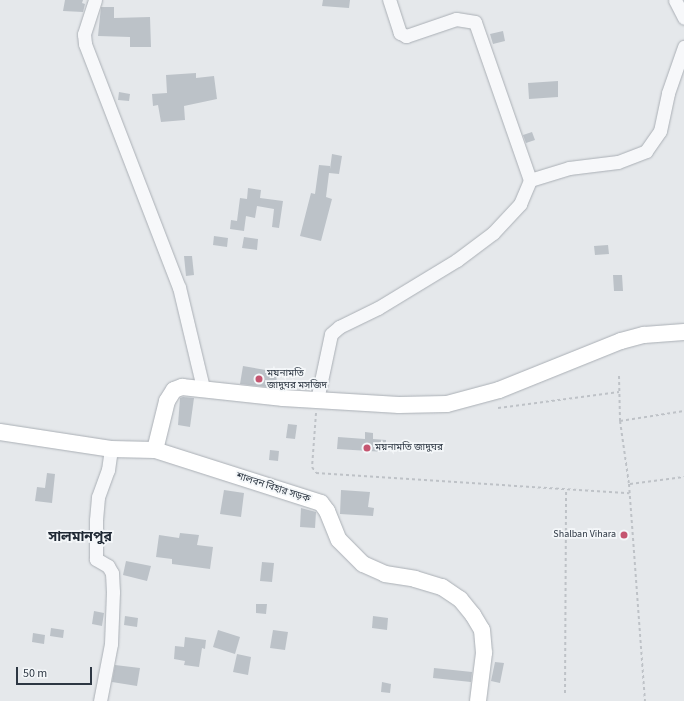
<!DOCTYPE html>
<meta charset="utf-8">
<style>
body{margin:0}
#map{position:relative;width:684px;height:701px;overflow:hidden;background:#e5e8eb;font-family:"Source Sans 3","Noto Sans Bengali",sans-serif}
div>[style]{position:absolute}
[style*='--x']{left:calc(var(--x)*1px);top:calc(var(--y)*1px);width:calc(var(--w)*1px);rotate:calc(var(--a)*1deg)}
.building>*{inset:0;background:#bcc2c8}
.path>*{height:2px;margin-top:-1px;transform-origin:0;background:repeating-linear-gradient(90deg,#bec2c7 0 3px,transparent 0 6px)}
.roads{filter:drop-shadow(0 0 1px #aaafb5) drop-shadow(0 0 1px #aaafb5)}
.minor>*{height:13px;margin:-6.5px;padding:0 6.5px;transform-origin:6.5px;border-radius:6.5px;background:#f7f8fa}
.major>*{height:16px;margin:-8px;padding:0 8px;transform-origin:8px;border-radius:8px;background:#fff}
.dots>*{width:11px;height:11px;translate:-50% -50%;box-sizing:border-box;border:2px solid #f4f7f9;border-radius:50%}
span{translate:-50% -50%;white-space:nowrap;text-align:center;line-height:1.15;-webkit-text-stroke:3.5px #f4f7f9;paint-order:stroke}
.poi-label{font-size:10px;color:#2d3743}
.left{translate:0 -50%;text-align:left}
.right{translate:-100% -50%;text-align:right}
.street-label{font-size:10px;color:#2d3743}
.district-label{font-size:14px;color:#1f2834;font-weight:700}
.scale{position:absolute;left:16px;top:667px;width:76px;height:18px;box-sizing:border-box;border:2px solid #2d3743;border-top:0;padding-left:5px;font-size:12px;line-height:14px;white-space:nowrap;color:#2d3743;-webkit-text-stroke:3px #f4f7f9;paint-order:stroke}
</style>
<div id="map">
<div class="building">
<div style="clip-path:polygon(65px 0,83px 0,82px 3px,85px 4px,83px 12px,63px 11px)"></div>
<div style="clip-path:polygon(323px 0,350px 0,349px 8px,322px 6px)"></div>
<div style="clip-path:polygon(101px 7px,114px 7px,114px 18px,150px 17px,151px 47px,130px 47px,130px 37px,98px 36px)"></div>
<div style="clip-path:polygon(503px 31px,505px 41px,493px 44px,490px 34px)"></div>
<div style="clip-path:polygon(196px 73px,196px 78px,214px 76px,217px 99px,184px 106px,185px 120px,161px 122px,158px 105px,153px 106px,152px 94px,167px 93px,166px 75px)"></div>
<div style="clip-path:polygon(558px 81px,558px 97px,529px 99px,528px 83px)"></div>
<div style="clip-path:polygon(119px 92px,130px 94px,129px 101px,118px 100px)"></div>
<div style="clip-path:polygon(532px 132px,535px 140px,526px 143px,523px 135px)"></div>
<div style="clip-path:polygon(332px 154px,342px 156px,339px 174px,329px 173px,326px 197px,332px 199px,321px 241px,300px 236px,311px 193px,315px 194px,319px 165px,330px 166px,330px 169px)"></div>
<div style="clip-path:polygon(248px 188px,261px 190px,260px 198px,283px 201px,279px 228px,272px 227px,274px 209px,257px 206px,255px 218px,246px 216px,244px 231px,230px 229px,231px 220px,237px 221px,240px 198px,247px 199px)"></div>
<div style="clip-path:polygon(214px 236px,228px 238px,227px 247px,213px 245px)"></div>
<div style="clip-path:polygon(244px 237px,258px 239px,257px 250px,242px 248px)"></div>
<div style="clip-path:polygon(608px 245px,609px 254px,595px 255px,594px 246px)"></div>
<div style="clip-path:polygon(184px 256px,192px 256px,194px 275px,186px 276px)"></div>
<div style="clip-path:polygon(613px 275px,622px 275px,623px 291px,614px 291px)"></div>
<div style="clip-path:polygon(243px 366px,277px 372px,276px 388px,240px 384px)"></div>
<div style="clip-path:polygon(183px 397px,194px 398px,190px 427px,178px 425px,180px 398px)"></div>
<div style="clip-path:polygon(288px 424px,297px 425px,295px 439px,286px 438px)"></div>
<div style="clip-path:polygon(365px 432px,373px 433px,373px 439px,386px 440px,385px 452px,337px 449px,338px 437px,365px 439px)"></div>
<div style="clip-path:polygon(270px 450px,279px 451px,278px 461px,269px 460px)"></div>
<div style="clip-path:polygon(47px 473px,55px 474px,52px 503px,35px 501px,37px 487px,45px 488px)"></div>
<div style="clip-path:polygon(224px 490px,244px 493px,241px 517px,220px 514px)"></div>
<div style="clip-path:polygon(341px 490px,370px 492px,368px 507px,374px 508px,373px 516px,340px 514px)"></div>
<div style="clip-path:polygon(301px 508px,316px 512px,315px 528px,300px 527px)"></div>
<div style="clip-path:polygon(180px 533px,199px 535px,197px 545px,213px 547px,210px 569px,172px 564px,172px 559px,156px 557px,159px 535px,179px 538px)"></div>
<div style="clip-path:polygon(126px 561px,151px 566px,147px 581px,123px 575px)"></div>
<div style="clip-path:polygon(262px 562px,274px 563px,272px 582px,260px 581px)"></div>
<div style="clip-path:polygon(256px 604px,267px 604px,266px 614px,256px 613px)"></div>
<div style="clip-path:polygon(94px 611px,104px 613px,102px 626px,92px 624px)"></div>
<div style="clip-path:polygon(125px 616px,138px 618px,137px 627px,124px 625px)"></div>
<div style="clip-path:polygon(373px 616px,388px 618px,387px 630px,372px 628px)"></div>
<div style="clip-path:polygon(51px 628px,64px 630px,63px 638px,50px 636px)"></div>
<div style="clip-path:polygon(218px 630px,240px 637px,235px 654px,213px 647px)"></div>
<div style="clip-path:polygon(273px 630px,288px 632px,285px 650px,270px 648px)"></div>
<div style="clip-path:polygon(33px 633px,45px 635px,44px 644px,32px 642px)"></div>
<div style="clip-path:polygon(185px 637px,206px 640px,205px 649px,202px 648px,199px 667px,184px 665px,185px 661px,174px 659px,175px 646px,184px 647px)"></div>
<div style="clip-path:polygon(237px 654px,251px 657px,248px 675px,233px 672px)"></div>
<div style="clip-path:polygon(495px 662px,504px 663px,500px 683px,491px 681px)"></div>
<div style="clip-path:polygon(115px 665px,140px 668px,137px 686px,112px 682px)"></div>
<div style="clip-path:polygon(434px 668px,472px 672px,471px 682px,433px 678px)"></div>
<div style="clip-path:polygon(382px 682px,391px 684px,390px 693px,381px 692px)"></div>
</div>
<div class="path">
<div style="--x:619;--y:376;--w:45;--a:88.7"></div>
<div style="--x:620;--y:421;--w:64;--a:81.9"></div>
<div style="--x:629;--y:484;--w:218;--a:85.8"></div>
<div style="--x:498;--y:408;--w:122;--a:-7.5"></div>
<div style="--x:316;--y:413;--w:54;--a:94.2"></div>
<div style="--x:312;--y:467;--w:7;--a:56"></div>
<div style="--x:316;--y:473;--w:314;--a:3.7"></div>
<div style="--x:620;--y:421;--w:65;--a:-8.9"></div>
<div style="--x:630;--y:484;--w:54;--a:-7.4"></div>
<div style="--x:565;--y:693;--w:204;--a:-89.7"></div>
</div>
<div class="roads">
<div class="minor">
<div style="--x:95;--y:0;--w:36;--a:108"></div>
<div style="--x:84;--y:34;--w:10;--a:84"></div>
<div style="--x:85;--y:44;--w:261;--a:68.9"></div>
<div style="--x:179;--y:287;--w:104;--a:76.6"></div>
<div style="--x:675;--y:0;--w:20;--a:63"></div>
<div style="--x:530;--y:180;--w:41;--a:-17.1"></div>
<div style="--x:569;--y:168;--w:49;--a:-7"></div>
<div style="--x:618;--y:162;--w:30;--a:-21"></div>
<div style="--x:646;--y:151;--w:24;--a:-55"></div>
<div style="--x:660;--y:131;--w:39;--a:-78"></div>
<div style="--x:668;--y:93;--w:49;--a:-70.8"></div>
<div style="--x:317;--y:400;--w:67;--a:-78"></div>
<div style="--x:331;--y:334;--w:11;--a:-41"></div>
<div style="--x:339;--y:327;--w:43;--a:-26"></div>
<div style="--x:378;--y:308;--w:92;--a:-31.3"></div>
<div style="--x:457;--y:260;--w:45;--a:-36.9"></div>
<div style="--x:493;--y:233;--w:40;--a:-47"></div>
<div style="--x:520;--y:204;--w:26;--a:-67"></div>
<div style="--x:530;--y:180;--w:167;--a:-109.2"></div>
<div style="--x:475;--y:22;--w:19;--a:-171"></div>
<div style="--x:456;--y:19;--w:53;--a:161.2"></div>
<div style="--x:406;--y:36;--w:7;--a:-153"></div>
<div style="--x:400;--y:33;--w:35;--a:-108"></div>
<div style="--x:100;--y:701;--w:58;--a:-79.1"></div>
<div style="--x:111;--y:644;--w:52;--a:-87.8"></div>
<div style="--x:113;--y:592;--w:19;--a:-93"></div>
<div style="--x:112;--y:573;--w:8;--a:-120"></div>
<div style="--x:108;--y:566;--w:14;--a:-150"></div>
<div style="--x:96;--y:559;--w:39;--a:-90"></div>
<div style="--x:96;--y:520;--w:23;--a:-85"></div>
<div style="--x:98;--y:497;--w:29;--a:-70"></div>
<div style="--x:108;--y:470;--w:21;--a:-82"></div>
</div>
<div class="major">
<div style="--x:0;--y:432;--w:112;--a:8.7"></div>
<div style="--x:111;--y:449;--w:44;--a:1.3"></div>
<div style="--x:155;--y:450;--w:174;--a:17.7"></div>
<div style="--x:321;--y:503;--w:10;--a:53"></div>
<div style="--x:327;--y:511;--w:31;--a:68"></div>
<div style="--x:339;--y:540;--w:34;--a:45"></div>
<div style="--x:363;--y:564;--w:24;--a:24"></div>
<div style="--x:385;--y:574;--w:30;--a:9"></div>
<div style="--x:415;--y:579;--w:28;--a:17"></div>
<div style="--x:442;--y:587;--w:22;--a:34"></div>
<div style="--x:460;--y:599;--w:21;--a:51"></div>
<div style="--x:473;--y:615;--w:17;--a:59"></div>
<div style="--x:482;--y:630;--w:23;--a:85"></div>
<div style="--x:484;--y:653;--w:48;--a:97.1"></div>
<div style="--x:155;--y:450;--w:50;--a:-76.2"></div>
<div style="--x:167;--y:401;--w:13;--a:-58"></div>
<div style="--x:174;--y:390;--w:9;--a:-21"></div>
<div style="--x:182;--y:387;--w:102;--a:6.2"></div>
<div style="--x:283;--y:398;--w:116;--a:3.5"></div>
<div style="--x:399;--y:405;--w:48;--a:-1.2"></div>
<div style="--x:447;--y:404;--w:54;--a:-15.1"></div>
<div style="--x:499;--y:390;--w:131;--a:-21.9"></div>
<div style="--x:621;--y:341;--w:24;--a:-15"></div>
<div style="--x:644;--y:335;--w:40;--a:-4.3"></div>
</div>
</div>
<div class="dots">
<div style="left:259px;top:379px;background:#c55570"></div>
<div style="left:367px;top:448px;background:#c55570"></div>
<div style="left:624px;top:535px;background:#c55570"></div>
</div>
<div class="poi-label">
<span class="left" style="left:267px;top:379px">ময়নামতি<br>জাদুঘর মসজিদ</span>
<span class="left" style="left:375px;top:448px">ময়নামতি জাদুঘর</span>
<span class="right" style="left:616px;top:535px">Shalban Vihara</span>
</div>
<div class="street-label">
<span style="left:273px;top:488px;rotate:18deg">শালবন বিহার সড়ক</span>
</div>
<div class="district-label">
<span style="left:80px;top:537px">সালমানপুর</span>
</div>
<div class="scale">50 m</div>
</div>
